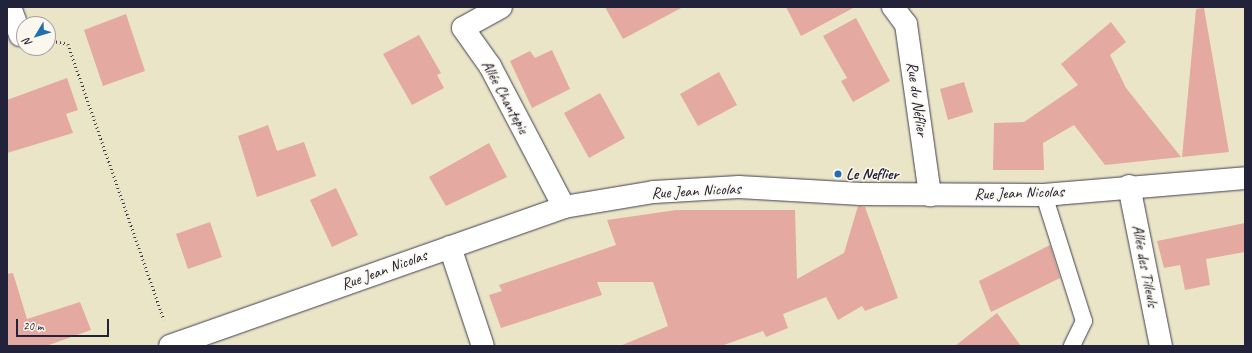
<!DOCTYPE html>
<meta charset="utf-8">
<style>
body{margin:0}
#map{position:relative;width:1252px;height:353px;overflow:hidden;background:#ebe5c7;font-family:Caveat,sans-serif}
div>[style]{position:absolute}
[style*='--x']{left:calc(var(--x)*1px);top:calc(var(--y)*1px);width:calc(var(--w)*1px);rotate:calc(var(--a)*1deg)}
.building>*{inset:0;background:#e4a9a0}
.path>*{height:2.5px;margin-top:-1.25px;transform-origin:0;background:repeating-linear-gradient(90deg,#403f50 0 1px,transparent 0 4px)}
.roads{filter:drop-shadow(0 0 1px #403f50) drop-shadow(0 0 1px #403f50)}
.service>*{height:16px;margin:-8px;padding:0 8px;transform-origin:8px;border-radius:8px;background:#fff}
.minor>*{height:22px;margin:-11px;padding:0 11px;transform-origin:11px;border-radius:11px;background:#fff}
.tertiary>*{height:22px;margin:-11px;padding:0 11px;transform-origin:11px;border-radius:11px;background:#fff}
.dots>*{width:11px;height:11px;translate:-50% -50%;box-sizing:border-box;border:2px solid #fbf7ec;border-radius:50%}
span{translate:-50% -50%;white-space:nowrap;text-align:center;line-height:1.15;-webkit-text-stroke:3px #fbf7ec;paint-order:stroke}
.street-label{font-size:16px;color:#22223b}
.poi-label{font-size:16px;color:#22223b;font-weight:700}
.left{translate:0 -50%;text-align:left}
.frame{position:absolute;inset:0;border:8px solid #22223b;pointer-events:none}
.north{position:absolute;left:16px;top:16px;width:40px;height:40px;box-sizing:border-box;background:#fbf7ec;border:1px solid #a4a2a5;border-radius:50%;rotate:232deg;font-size:11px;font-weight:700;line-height:16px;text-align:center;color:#22223b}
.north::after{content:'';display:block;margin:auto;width:14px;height:18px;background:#1f6fb2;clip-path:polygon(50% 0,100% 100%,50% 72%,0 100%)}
.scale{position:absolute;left:16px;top:319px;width:93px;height:18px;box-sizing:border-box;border:2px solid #22223b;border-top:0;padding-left:5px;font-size:12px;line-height:14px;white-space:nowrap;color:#22223b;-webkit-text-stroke:3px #fbf7ec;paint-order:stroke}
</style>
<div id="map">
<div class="building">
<div style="clip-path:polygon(605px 7px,683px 7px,623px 39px)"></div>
<div style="clip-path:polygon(786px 7px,855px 7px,801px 36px)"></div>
<div style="clip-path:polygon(1204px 8px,1229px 152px,1182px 157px,1196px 9px)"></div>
<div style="clip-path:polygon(126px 14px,145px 71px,103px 86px,84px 30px)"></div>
<div style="clip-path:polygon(856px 18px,890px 81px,853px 102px,841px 81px,847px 78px,823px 36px)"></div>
<div style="clip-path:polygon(1111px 22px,1126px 42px,1110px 55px,1126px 88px,1181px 157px,1105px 165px,1074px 125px,1043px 143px,1044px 170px,993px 170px,994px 123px,1024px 122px,1078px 85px,1061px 64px)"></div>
<div style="clip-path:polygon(419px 35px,441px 73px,437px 75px,444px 88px,412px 105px,383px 54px)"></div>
<div style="clip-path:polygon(552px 50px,570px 89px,532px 108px,510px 61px,530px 51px,535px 58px)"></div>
<div style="clip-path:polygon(719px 72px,737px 105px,698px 126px,680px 94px)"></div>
<div style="clip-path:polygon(67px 78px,78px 110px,66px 114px,73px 133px,7px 153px,7px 100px)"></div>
<div style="clip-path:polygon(964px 82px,973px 112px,948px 120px,940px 89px)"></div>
<div style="clip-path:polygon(600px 93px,625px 138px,589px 158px,564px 113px)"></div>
<div style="clip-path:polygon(268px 125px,277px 151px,304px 142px,316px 176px,257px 197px,238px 136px)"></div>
<div style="clip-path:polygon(489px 143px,507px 177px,446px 206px,429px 177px)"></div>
<div style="clip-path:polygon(336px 188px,358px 235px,332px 247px,310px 200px)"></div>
<div style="clip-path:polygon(858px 206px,865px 207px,898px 298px,865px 311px,862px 306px,838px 320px,826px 297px,783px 314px,788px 328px,766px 337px,763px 331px,721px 346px,620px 346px,668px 326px,653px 282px,597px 282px,602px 295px,501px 328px,489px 295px,502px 291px,499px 285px,616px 245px,607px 220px,676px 210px,795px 210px,797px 279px,844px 253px)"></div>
<div style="clip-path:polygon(210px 222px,222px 257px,188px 269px,176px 234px)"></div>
<div style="clip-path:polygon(1245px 223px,1245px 252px,1206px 259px,1210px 285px,1185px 290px,1180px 265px,1164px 268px,1157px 241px)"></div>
<div style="clip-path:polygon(1050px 245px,1060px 278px,991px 312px,979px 281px)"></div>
<div style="clip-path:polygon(13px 273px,27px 319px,80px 302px,91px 330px,46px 346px,7px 346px,7px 274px)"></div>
<div style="clip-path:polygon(997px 313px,1021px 346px,955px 346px)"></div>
</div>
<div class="path">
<div style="--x:48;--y:40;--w:20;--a:11"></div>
<div style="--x:68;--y:44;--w:292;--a:70.8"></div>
</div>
<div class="roads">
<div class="service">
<div style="--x:1044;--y:195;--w:132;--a:72.4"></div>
<div style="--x:1084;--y:321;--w:28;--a:116"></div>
</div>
<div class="minor">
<div style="--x:10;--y:7;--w:30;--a:70"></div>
<div style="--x:501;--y:7;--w:43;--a:151.1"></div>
<div style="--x:463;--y:28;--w:47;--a:54.6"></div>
<div style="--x:490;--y:66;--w:159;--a:62.3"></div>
<div style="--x:893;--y:7;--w:21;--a:53"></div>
<div style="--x:906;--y:24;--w:173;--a:82"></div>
<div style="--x:1129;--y:186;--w:163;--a:78.7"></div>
<div style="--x:450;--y:247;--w:104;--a:71.6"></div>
</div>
<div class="tertiary">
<div style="--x:170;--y:346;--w:418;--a:-19.4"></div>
<div style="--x:564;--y:207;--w:91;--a:-9.5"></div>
<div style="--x:654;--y:192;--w:85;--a:-3.4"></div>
<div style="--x:739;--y:187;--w:122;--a:3.3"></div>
<div style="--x:861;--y:194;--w:183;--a:0.3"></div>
<div style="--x:1044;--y:195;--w:202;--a:-4.8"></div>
</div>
</div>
<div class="dots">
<div style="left:838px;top:174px;background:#1f6fb2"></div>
</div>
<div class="street-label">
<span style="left:505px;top:97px;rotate:61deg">Allée Chantepie</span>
<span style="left:917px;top:99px;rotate:82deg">Rue du Néflier</span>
<span style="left:696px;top:191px;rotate:-3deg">Rue Jean Nicolas</span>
<span style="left:1019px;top:193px;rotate:-2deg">Rue Jean Nicolas</span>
<span style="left:1145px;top:266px;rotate:79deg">Allée des Tilleuls</span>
<span style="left:384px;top:270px;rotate:-20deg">Rue Jean Nicolas</span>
</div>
<div class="poi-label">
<span class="left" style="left:846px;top:174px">Le Neflier</span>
</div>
<div class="frame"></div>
<div class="north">N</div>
<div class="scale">20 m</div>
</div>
